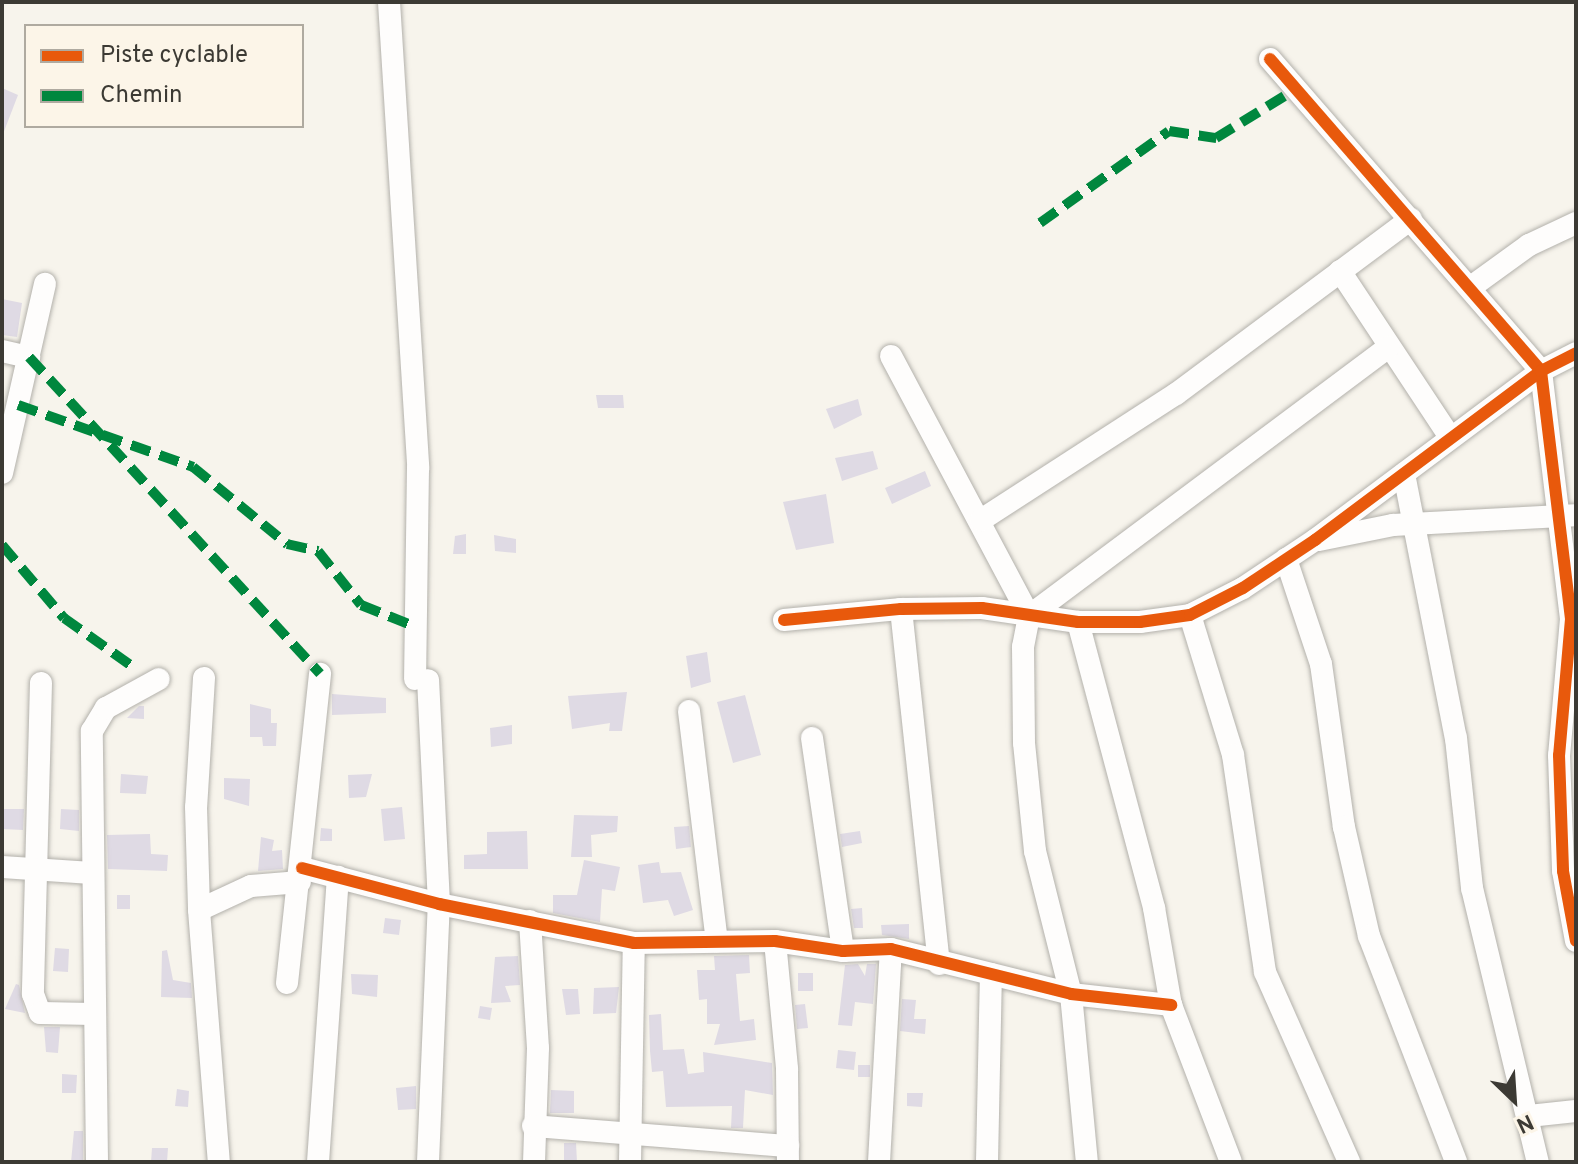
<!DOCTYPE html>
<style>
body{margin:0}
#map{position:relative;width:1578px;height:1164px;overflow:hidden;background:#f7f4ec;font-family:Overpass,sans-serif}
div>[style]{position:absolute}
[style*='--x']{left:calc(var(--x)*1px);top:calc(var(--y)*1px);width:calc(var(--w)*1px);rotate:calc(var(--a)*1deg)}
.building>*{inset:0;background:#dfdae4}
.roads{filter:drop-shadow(0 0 2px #b3b1ab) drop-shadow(0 0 2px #b3b1ab)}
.minor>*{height:22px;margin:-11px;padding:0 11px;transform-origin:11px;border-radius:11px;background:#fefdfc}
.quiet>*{height:10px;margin-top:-5px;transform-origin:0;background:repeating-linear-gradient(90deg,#00873e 0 20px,transparent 0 30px)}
.cycleway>*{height:12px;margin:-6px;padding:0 6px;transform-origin:6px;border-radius:6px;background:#e8590c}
span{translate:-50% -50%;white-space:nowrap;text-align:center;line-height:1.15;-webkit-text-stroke:6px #fcf5e8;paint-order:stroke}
.frame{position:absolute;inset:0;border:4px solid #3c3a34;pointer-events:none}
.legend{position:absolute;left:24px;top:24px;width:280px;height:104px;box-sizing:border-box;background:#fcf5e8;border:2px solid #afaaa0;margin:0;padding:10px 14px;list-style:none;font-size:24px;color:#3c3a34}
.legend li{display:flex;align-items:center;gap:16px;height:40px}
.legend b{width:40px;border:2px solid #afaaa0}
.north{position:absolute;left:1474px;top:1060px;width:80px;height:80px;-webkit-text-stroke:6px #fcf5e8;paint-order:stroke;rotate:155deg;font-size:22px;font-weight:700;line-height:32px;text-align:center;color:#3c3a34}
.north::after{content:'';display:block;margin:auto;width:28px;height:36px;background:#3c3a34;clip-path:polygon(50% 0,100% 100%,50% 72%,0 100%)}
</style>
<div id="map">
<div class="building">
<div style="clip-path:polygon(2px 88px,18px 95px,3px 134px,2px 134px)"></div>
<div style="clip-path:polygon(2px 299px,22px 303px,17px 337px,2px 335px)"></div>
<div style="clip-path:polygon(596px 395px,623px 395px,624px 408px,598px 408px)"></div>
<div style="clip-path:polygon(858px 399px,862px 415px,834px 429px,826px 409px)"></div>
<div style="clip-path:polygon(873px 451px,878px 469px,842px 481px,835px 458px)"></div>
<div style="clip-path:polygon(925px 471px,931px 486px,892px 504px,885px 488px)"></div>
<div style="clip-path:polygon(826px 494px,834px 543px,796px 550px,783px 502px)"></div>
<div style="clip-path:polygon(466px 534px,466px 554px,453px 554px,455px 536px)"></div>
<div style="clip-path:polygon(494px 535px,516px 539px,516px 553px,495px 551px)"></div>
<div style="clip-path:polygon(707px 652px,711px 682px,691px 688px,686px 656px)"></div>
<div style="clip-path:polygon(627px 692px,622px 731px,609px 731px,610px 723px,572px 729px,568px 696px)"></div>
<div style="clip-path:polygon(332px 694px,386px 698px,386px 713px,332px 715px)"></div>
<div style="clip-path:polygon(745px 695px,761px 755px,733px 763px,717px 702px)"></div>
<div style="clip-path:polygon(250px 704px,271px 709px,271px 723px,277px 723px,276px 746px,263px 746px,262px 737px,250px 737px)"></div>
<div style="clip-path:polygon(139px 706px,144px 706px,144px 719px,127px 718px)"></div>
<div style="clip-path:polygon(512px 725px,512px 744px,491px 747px,490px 728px)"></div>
<div style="clip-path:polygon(121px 774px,148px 776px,146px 794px,120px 793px)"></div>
<div style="clip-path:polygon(372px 774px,366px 797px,349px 798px,348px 775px)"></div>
<div style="clip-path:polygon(224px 778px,250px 779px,249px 806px,224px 799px)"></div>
<div style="clip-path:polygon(402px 807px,405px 839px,384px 841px,381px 809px)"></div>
<div style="clip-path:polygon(2px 809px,24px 809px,23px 830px,2px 829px)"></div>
<div style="clip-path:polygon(61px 809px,79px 810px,79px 831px,60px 829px)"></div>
<div style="clip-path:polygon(574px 815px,618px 816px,617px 832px,591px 835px,592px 857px,571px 857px)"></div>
<div style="clip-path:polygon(689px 826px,691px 847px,676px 849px,674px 827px)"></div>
<div style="clip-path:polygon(321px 828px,332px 829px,332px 841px,320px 841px)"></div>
<div style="clip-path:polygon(527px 831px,528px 869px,464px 869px,464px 855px,487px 854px,487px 832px)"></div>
<div style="clip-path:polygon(860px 831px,862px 843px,842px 847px,840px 834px)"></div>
<div style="clip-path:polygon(150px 834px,151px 854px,168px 855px,167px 871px,108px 869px,107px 835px)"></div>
<div style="clip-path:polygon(261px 837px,274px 840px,272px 851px,282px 850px,283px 869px,258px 871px)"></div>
<div style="clip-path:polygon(584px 860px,620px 867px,615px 891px,602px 889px,600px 922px,553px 913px,553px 895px,577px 895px)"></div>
<div style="clip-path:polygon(659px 862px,661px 873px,681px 872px,693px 910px,674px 916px,668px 900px,643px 903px,638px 865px)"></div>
<div style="clip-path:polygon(117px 895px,130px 895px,130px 909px,117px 909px)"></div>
<div style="clip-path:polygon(862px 908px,863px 928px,854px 928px,851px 909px)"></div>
<div style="clip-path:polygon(385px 918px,401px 920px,399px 935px,383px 933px)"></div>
<div style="clip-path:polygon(909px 924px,909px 939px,882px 935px,881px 925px)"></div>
<div style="clip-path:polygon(55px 948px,69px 949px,68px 972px,53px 971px)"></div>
<div style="clip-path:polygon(167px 950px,173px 980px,191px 983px,192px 998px,161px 997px,162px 951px)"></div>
<div style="clip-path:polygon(749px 955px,750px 973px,736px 974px,740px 1021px,754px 1019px,756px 1040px,714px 1045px,720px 1024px,707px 1024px,707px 999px,699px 1000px,697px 970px,715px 970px,714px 956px)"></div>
<div style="clip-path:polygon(518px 956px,520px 985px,505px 986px,511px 1002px,491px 1003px,495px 957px)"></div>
<div style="clip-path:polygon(858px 964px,865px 976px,867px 964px,876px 964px,873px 1004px,855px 1002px,852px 1026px,838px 1025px,845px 965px)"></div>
<div style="clip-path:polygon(798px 973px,813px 973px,813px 991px,798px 991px)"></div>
<div style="clip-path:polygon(351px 974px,378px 975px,377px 997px,352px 994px)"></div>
<div style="clip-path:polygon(16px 984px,19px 985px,25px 1013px,5px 1009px)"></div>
<div style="clip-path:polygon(619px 987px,616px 1013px,593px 1014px,594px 988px)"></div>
<div style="clip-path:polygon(562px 989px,578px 989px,580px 1014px,566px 1015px)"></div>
<div style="clip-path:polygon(902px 999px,916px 1000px,914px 1019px,926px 1019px,925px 1034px,900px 1031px)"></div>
<div style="clip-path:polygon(805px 1004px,808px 1028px,797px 1029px,795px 1005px)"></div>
<div style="clip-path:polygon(480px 1006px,492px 1008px,490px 1020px,478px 1018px)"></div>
<div style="clip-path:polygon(661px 1014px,663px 1050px,684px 1049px,688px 1074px,704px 1072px,703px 1052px,772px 1063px,773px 1095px,745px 1090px,743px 1128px,731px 1128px,732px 1106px,666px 1107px,663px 1071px,652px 1072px,650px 1051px,649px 1015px)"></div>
<div style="clip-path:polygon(44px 1027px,60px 1027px,58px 1053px,46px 1052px)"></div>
<div style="clip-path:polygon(838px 1050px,856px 1052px,854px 1070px,836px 1068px)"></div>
<div style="clip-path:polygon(858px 1065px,870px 1065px,870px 1077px,858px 1077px)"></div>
<div style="clip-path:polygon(62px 1074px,77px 1075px,76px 1093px,62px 1093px)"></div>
<div style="clip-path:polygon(416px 1086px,416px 1109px,398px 1110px,396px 1088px)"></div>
<div style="clip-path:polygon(177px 1089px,189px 1091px,188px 1107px,175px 1106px)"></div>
<div style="clip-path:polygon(551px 1090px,574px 1091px,574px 1113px,550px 1113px)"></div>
<div style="clip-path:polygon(907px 1093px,923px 1093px,922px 1107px,907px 1106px)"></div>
<div style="clip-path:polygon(74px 1131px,83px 1131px,83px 1162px,71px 1162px)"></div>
<div style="clip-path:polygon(564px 1143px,576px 1143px,577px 1162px,564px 1162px)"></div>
<div style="clip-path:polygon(152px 1148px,168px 1148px,167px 1162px,151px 1162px)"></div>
</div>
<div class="roads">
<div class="minor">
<div style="--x:389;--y:2;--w:467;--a:86.4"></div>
<div style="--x:418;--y:468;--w:211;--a:90.8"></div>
<div style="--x:1270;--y:59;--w:413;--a:49"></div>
<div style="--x:1541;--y:371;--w:250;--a:83.1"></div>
<div style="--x:1571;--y:619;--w:137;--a:95"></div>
<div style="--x:1559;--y:755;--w:116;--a:88"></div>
<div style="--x:1563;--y:871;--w:71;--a:79.5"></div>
<div style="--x:1340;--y:271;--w:199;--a:56.5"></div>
<div style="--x:1471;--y:287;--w:72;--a:-35.9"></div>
<div style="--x:1529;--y:245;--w:52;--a:-25.1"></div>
<div style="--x:2;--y:351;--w:28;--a:13"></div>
<div style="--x:891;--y:356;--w:294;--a:62"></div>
<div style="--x:1029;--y:616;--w:32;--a:101"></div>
<div style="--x:1023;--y:647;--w:96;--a:89.4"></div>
<div style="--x:1024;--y:743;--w:109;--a:84.2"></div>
<div style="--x:1035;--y:851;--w:147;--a:75.9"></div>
<div style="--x:1071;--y:994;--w:169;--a:84.6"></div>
<div style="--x:2;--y:473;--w:194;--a:-77.2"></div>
<div style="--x:1404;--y:474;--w:269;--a:78.9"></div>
<div style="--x:1456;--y:738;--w:151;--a:83.9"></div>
<div style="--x:1472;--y:888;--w:282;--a:76.5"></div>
<div style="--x:981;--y:520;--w:232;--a:-32.9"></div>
<div style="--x:1176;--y:394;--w:293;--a:-36.7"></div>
<div style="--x:1319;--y:540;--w:76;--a:-11.5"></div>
<div style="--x:1393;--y:525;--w:182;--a:-3.1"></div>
<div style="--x:1286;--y:559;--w:111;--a:71.6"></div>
<div style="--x:1321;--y:664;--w:165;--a:82"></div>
<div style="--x:1344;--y:827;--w:112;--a:77.1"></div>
<div style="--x:1369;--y:936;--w:242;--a:68.9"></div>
<div style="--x:901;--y:609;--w:357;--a:83.9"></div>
<div style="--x:1190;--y:615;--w:146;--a:72.9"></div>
<div style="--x:1233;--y:755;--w:219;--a:81.6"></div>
<div style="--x:1265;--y:972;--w:208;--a:66.1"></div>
<div style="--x:1029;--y:616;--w:449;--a:-36.8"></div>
<div style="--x:784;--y:620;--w:118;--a:-5.4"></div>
<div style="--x:901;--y:609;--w:81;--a:-0.7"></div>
<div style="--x:982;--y:608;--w:97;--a:8.3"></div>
<div style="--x:1078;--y:622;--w:62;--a:0"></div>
<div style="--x:1140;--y:622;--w:50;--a:-8"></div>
<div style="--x:1190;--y:615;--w:59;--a:-27"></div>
<div style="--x:1243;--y:588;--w:87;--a:-33.7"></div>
<div style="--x:1315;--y:540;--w:282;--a:-36.8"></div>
<div style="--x:1541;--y:371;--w:39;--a:-27"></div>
<div style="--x:1078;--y:622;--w:296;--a:75.1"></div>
<div style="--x:1154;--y:908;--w:98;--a:80.1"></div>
<div style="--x:1171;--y:1005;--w:168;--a:69.1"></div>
<div style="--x:204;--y:678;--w:129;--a:93.5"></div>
<div style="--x:196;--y:807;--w:103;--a:88.3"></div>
<div style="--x:199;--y:910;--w:253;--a:85.5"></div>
<div style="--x:41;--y:683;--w:311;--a:91.5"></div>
<div style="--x:33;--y:994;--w:20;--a:70"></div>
<div style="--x:40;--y:1013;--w:54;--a:1.1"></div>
<div style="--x:689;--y:711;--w:232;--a:83.1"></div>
<div style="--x:812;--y:738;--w:215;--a:81.7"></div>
<div style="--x:2;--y:867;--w:90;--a:3.8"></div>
<div style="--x:302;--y:868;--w:142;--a:14.7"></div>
<div style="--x:439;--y:904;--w:199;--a:11.3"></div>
<div style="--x:634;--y:943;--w:141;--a:-0.8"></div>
<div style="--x:775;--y:941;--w:69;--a:8.4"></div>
<div style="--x:843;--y:951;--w:48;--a:-2.4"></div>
<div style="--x:891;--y:949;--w:186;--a:14"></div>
<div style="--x:1071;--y:994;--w:101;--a:6.3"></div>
<div style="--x:199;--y:910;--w:57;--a:-24.8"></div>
<div style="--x:251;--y:886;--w:49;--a:-4.7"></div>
<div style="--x:530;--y:921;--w:127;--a:86.4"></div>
<div style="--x:538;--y:1048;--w:114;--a:92"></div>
<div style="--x:775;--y:941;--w:129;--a:84.6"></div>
<div style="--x:787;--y:1069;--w:93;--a:89.4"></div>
<div style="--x:287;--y:983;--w:311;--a:-83.9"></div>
<div style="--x:1529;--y:1116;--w:47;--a:-6.1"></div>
<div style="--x:533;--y:1126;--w:256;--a:4.5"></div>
<div style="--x:97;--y:1162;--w:431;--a:-90.7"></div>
<div style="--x:92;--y:731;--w:27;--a:-59"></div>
<div style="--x:106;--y:708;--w:60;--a:-28.7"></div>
<div style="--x:318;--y:1162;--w:286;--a:-86"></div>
<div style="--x:428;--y:1162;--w:258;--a:-87.6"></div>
<div style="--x:439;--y:904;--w:224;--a:-92.8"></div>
<div style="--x:630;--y:1162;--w:219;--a:-89"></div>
<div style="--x:879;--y:1162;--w:213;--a:-86.8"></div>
<div style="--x:987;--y:1162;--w:188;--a:-88.8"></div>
</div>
</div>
<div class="quiet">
<div style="--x:1040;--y:223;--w:158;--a:-35.5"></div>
<div style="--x:1169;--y:131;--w:48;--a:8.5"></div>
<div style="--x:1216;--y:138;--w:94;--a:-31.5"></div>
<div style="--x:29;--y:357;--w:430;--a:47.4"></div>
<div style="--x:18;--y:405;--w:186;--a:19.5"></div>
<div style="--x:193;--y:467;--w:122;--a:39.3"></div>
<div style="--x:287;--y:544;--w:32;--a:13"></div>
<div style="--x:318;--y:551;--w:69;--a:51.5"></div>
<div style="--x:361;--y:605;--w:59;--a:21.8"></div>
<div style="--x:2;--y:545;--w:96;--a:49.7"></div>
<div style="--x:64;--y:618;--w:88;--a:35.3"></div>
</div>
<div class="cycleway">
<div style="--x:1270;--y:59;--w:413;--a:49"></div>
<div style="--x:1541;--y:371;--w:250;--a:83.1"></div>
<div style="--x:1571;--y:619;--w:137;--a:95"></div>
<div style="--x:1559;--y:755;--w:116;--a:88"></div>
<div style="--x:1563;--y:871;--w:71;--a:79.5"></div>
<div style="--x:784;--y:620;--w:118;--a:-5.4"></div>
<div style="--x:901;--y:609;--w:81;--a:-0.7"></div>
<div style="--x:982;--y:608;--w:97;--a:8.3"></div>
<div style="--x:1078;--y:622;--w:62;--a:0"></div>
<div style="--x:1140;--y:622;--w:50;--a:-8"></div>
<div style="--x:1190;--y:615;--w:59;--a:-27"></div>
<div style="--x:1243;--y:588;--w:87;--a:-33.7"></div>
<div style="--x:1315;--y:540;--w:282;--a:-36.8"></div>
<div style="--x:1541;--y:371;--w:39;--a:-27"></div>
<div style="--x:302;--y:868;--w:142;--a:14.7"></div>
<div style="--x:439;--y:904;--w:199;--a:11.3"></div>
<div style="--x:634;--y:943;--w:141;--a:-0.8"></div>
<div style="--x:775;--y:941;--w:69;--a:8.4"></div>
<div style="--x:843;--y:951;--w:48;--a:-2.4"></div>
<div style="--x:891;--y:949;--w:186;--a:14"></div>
<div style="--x:1071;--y:994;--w:101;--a:6.3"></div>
</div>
<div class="frame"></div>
<ul class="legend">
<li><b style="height:10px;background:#e8590c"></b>Piste cyclable</li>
<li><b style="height:10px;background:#00873e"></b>Chemin</li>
</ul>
<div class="north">N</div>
</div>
